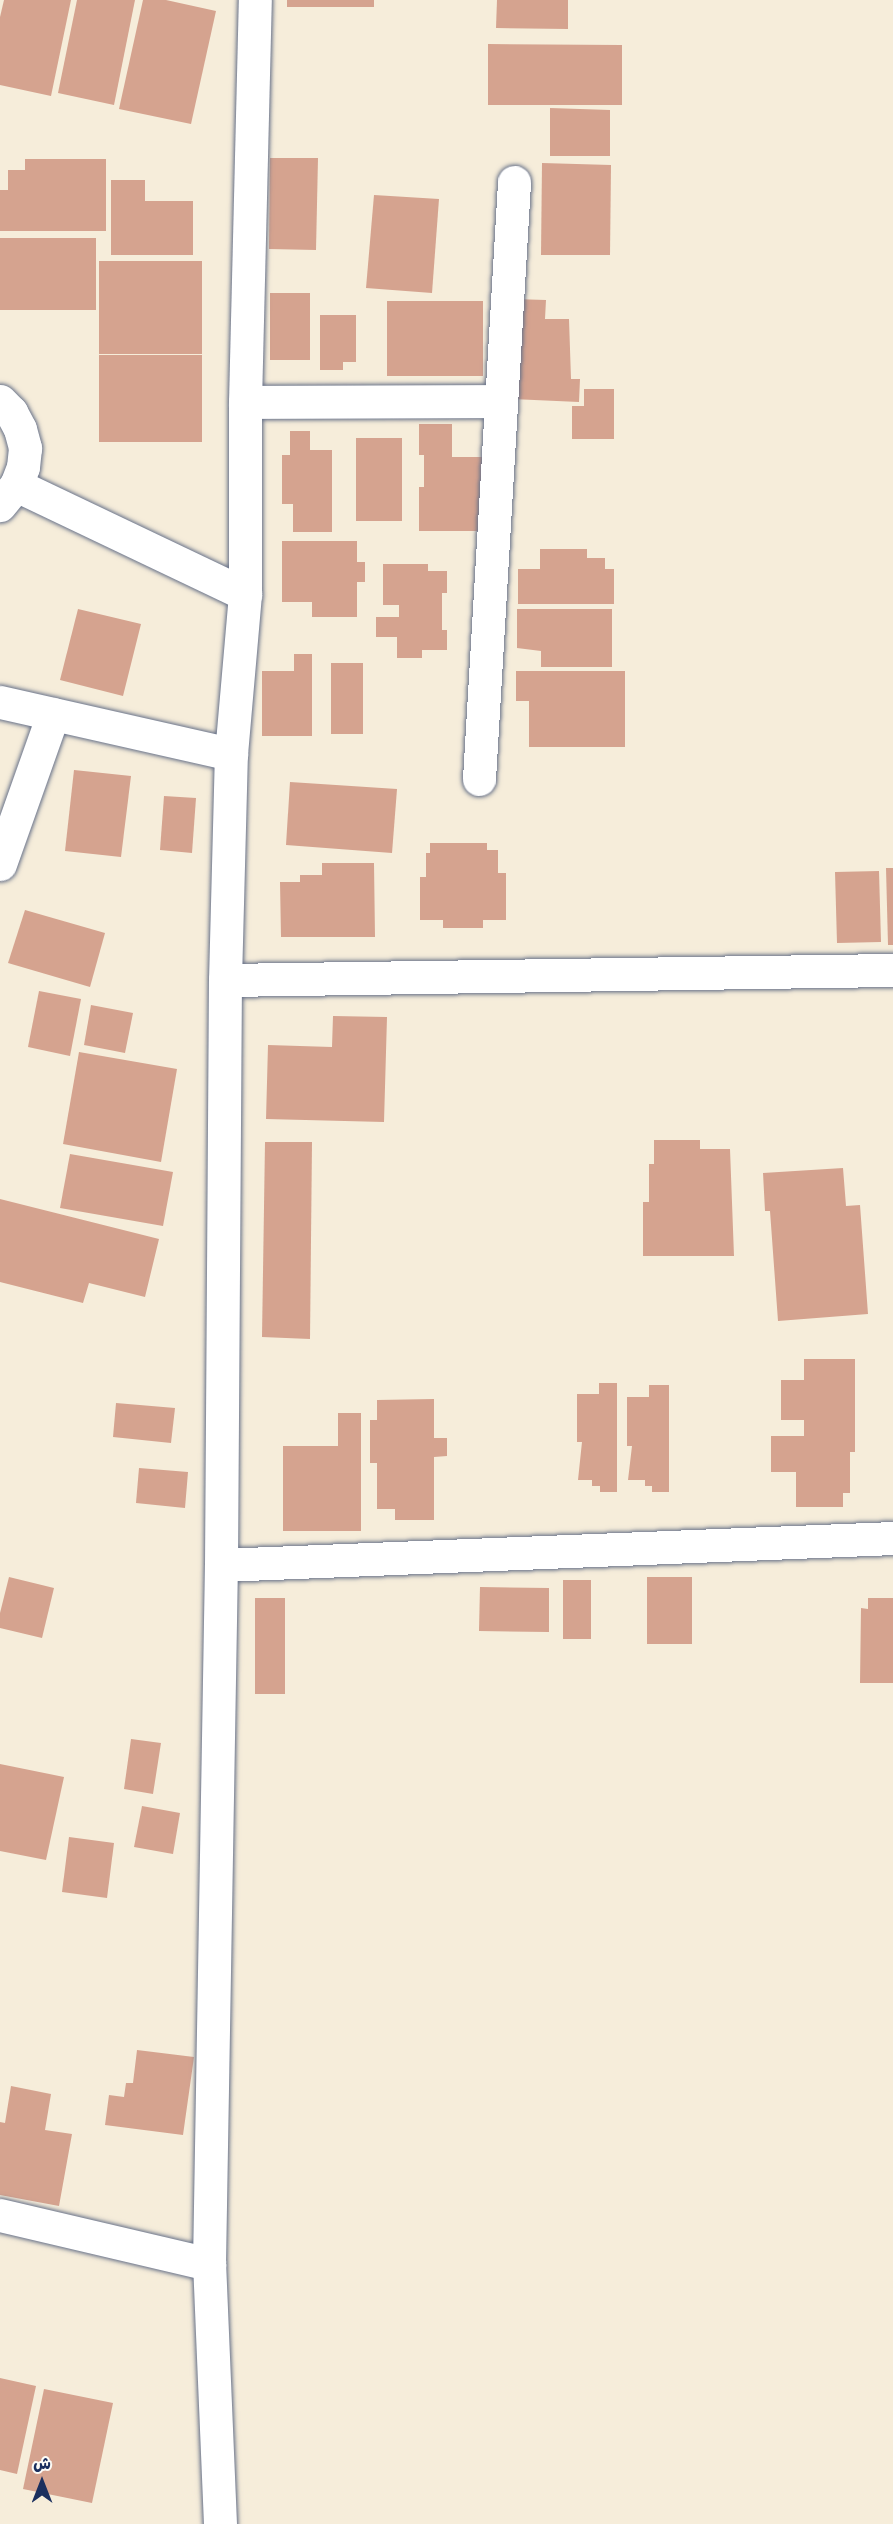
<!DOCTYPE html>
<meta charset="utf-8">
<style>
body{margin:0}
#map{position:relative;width:893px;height:2524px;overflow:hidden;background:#f6edda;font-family:Caveat,"Playpen Sans Arabic",sans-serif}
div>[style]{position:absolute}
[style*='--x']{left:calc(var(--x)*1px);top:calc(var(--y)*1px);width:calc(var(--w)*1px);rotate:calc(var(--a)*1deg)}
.building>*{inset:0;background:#d5a38f}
.roads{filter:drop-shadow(0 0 2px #687289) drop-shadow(0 0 2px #687289)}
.street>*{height:33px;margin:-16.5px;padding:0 16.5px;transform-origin:16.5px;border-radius:16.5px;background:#fff}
span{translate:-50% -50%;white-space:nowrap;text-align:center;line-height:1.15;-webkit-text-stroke:4.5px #fdfcf7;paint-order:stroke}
.north{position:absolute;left:12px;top:2452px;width:60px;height:60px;-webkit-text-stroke:4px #fdfcf7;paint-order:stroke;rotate:0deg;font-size:16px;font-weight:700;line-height:24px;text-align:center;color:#1b2f5e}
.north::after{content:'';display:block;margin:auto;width:21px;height:27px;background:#1b2f5e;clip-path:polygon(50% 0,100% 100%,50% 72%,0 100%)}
</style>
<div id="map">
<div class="building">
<div style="clip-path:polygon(4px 0,71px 0,51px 96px,0 85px,0 17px)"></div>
<div style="clip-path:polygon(77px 0,135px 0,114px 105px,58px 93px)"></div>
<div style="clip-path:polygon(143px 0,166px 0,216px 11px,191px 124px,119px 109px)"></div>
<div style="clip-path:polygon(287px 0,374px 0,374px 7px,287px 7px)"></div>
<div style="clip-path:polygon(497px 0,568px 0,568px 29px,496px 28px)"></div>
<div style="clip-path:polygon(488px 44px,622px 45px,622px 105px,488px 105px)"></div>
<div style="clip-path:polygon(550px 108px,610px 110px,610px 156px,550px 156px)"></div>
<div style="clip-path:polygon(270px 158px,318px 158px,316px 250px,269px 249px)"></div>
<div style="clip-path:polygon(25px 159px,106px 159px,106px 231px,0 231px,0 190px,8px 190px,8px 170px,25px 170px)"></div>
<div style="clip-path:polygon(542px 163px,611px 165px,610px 255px,541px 255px)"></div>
<div style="clip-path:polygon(111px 180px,145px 180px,145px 201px,193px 201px,193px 255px,111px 255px)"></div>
<div style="clip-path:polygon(374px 195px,439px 199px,432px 293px,366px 288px)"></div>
<div style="clip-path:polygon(0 238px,96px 238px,96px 310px,0 310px)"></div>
<div style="clip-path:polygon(99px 261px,202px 261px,202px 354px,99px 354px)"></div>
<div style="clip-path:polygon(270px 293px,310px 293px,310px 360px,270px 360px)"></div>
<div style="clip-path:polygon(513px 299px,546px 300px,545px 319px,569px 319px,571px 379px,580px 379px,579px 402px,512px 399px)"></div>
<div style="clip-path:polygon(387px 301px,483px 301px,483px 376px,387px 376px)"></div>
<div style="clip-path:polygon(320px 315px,356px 315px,356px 362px,343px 362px,343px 370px,320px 370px)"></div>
<div style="clip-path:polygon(99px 355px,202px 355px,202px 442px,99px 442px)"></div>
<div style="clip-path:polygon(584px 389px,614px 389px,614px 439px,572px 439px,572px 406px,584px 406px)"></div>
<div style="clip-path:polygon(419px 424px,452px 424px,452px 457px,487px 457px,487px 531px,419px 531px,419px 487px,424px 487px,424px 455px,419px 455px)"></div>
<div style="clip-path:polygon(290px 431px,310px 431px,310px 450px,332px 450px,332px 532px,293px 532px,293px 504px,282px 504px,282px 455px,290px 455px)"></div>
<div style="clip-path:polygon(356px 438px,402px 438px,402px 521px,356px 521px)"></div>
<div style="clip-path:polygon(282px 541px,357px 541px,357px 562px,365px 562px,365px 582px,357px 582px,357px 617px,312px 617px,312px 602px,282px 602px)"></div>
<div style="clip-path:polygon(540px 549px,587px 549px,587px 558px,605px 558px,605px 569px,614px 569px,614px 604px,518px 604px,518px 569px,540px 569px)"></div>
<div style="clip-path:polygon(383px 564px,428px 564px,428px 571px,447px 571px,447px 593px,442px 593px,442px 630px,447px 630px,447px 650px,422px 650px,422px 658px,397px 658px,397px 637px,376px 637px,376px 617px,399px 617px,399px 605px,383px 605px)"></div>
<div style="clip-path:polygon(78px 609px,141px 624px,123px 696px,60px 680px)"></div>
<div style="clip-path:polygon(517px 609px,612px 609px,612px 667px,541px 667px,541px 651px,517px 648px)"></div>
<div style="clip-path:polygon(294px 654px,312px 654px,312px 736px,262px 736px,262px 671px,294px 671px)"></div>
<div style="clip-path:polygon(331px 663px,363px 663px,363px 734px,331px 734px)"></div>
<div style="clip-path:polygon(516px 671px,625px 671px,625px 747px,529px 747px,529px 701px,516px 701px)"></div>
<div style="clip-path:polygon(74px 770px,131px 776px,121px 857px,65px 851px)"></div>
<div style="clip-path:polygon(290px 782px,397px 789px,392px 853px,286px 845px)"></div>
<div style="clip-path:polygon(164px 796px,196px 798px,192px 853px,160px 850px)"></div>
<div style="clip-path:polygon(430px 843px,487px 843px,487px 850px,498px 850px,498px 873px,506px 873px,506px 920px,483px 920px,483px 928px,443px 928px,443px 920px,420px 920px,420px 877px,426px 877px,426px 853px,430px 853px)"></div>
<div style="clip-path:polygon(322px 863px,374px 863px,375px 937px,281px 937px,280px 882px,300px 882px,300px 875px,322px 875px)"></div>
<div style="clip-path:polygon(886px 868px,893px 868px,893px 945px,888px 945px)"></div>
<div style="clip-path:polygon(879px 871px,881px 942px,837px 943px,835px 872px)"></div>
<div style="clip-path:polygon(25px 910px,105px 933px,90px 987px,8px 963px)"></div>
<div style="clip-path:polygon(39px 991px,81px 999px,70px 1056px,28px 1047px)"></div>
<div style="clip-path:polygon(91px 1005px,133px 1013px,125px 1053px,84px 1045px)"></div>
<div style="clip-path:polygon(333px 1016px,387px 1017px,384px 1122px,266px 1119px,268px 1045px,332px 1047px)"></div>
<div style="clip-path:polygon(79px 1052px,177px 1069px,161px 1162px,63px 1144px)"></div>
<div style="clip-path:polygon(654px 1140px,700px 1140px,700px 1149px,730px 1149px,734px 1256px,643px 1256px,643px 1202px,649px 1202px,649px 1164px,654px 1164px)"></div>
<div style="clip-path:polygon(265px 1142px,312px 1142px,310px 1339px,262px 1337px)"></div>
<div style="clip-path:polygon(70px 1154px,173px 1172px,163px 1226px,60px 1208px)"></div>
<div style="clip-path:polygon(843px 1168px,846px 1206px,860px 1205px,868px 1314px,778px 1321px,770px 1211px,765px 1211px,763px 1173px)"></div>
<div style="clip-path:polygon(0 1199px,159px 1239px,145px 1297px,89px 1283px,83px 1303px,0 1282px)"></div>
<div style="clip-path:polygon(804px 1359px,855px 1359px,855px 1452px,850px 1452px,850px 1493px,843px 1493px,843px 1507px,796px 1507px,796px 1472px,771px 1472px,771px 1436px,804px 1436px,804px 1420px,781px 1420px,781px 1380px,804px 1380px)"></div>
<div style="clip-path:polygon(599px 1383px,617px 1383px,617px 1492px,600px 1492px,600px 1486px,592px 1486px,592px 1480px,578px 1480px,582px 1442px,577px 1442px,577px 1394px,599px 1394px)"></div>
<div style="clip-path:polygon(649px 1385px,669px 1385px,669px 1492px,652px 1492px,652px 1486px,645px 1486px,645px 1480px,628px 1480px,632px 1446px,627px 1446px,627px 1397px,649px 1397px)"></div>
<div style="clip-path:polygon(434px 1399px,434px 1438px,447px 1438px,447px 1456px,434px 1457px,434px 1520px,395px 1520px,395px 1509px,377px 1509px,377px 1463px,370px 1463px,370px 1420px,377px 1420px,377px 1400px)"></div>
<div style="clip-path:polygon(116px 1403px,175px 1408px,171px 1443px,113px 1437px)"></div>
<div style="clip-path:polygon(338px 1413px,361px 1413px,361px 1531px,283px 1531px,283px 1446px,338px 1446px)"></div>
<div style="clip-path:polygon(139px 1468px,188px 1472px,185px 1508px,136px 1503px)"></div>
<div style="clip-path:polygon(9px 1577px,54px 1588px,42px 1638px,0 1628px,0 1613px)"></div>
<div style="clip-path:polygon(647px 1577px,692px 1577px,692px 1644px,647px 1644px)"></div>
<div style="clip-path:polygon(563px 1580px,591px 1580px,591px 1639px,563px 1639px)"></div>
<div style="clip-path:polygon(480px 1587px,549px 1588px,549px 1632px,479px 1631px)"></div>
<div style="clip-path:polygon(255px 1598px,285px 1598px,285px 1694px,255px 1694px)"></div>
<div style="clip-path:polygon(868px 1598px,893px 1598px,893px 1683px,860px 1683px,861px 1608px,868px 1609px)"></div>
<div style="clip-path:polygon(131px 1739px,161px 1743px,153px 1794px,124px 1789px)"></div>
<div style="clip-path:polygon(0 1764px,64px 1777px,46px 1860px,0 1851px)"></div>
<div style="clip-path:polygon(142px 1806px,180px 1813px,173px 1854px,134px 1847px)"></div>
<div style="clip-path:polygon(69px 1837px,114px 1843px,107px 1898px,62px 1892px)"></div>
<div style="clip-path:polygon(137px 2050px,194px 2057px,183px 2135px,105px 2125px,109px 2095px,124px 2097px,126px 2083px,133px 2083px)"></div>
<div style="clip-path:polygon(11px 2086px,51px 2094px,45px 2130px,72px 2134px,59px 2206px,0 2195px,0 2122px,5px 2123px)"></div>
<div style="clip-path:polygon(0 2378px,36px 2386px,17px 2474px,0 2470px)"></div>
<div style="clip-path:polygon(44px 2389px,113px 2403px,92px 2503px,23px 2489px)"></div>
</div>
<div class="roads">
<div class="street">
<div style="--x:0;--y:401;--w:16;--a:45"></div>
<div style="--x:11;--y:412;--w:19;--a:62"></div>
<div style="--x:20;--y:429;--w:20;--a:75"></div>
<div style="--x:25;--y:448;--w:19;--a:96"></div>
<div style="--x:23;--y:467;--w:19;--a:111"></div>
<div style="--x:16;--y:485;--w:26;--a:129"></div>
<div style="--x:245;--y:402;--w:255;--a:-0.2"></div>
<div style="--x:16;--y:485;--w:254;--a:25.5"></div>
<div style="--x:0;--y:702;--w:237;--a:12.7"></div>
<div style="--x:479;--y:779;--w:598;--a:-86.64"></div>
<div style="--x:0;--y:864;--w:159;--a:-70.5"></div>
<div style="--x:225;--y:980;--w:668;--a:-0.86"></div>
<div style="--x:221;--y:1565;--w:673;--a:-2.3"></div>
<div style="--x:0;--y:2215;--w:215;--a:13.2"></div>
<div style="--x:220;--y:2524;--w:260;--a:-92.4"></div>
<div style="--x:209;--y:2264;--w:699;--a:-89.02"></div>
<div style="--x:221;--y:1565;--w:585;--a:-89.61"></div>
<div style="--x:225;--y:980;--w:226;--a:-88.5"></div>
<div style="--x:231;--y:754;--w:161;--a:-85"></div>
<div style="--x:245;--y:594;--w:192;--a:-90"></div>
<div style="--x:245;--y:402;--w:402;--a:-88.6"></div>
</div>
</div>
<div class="north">ش</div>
</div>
